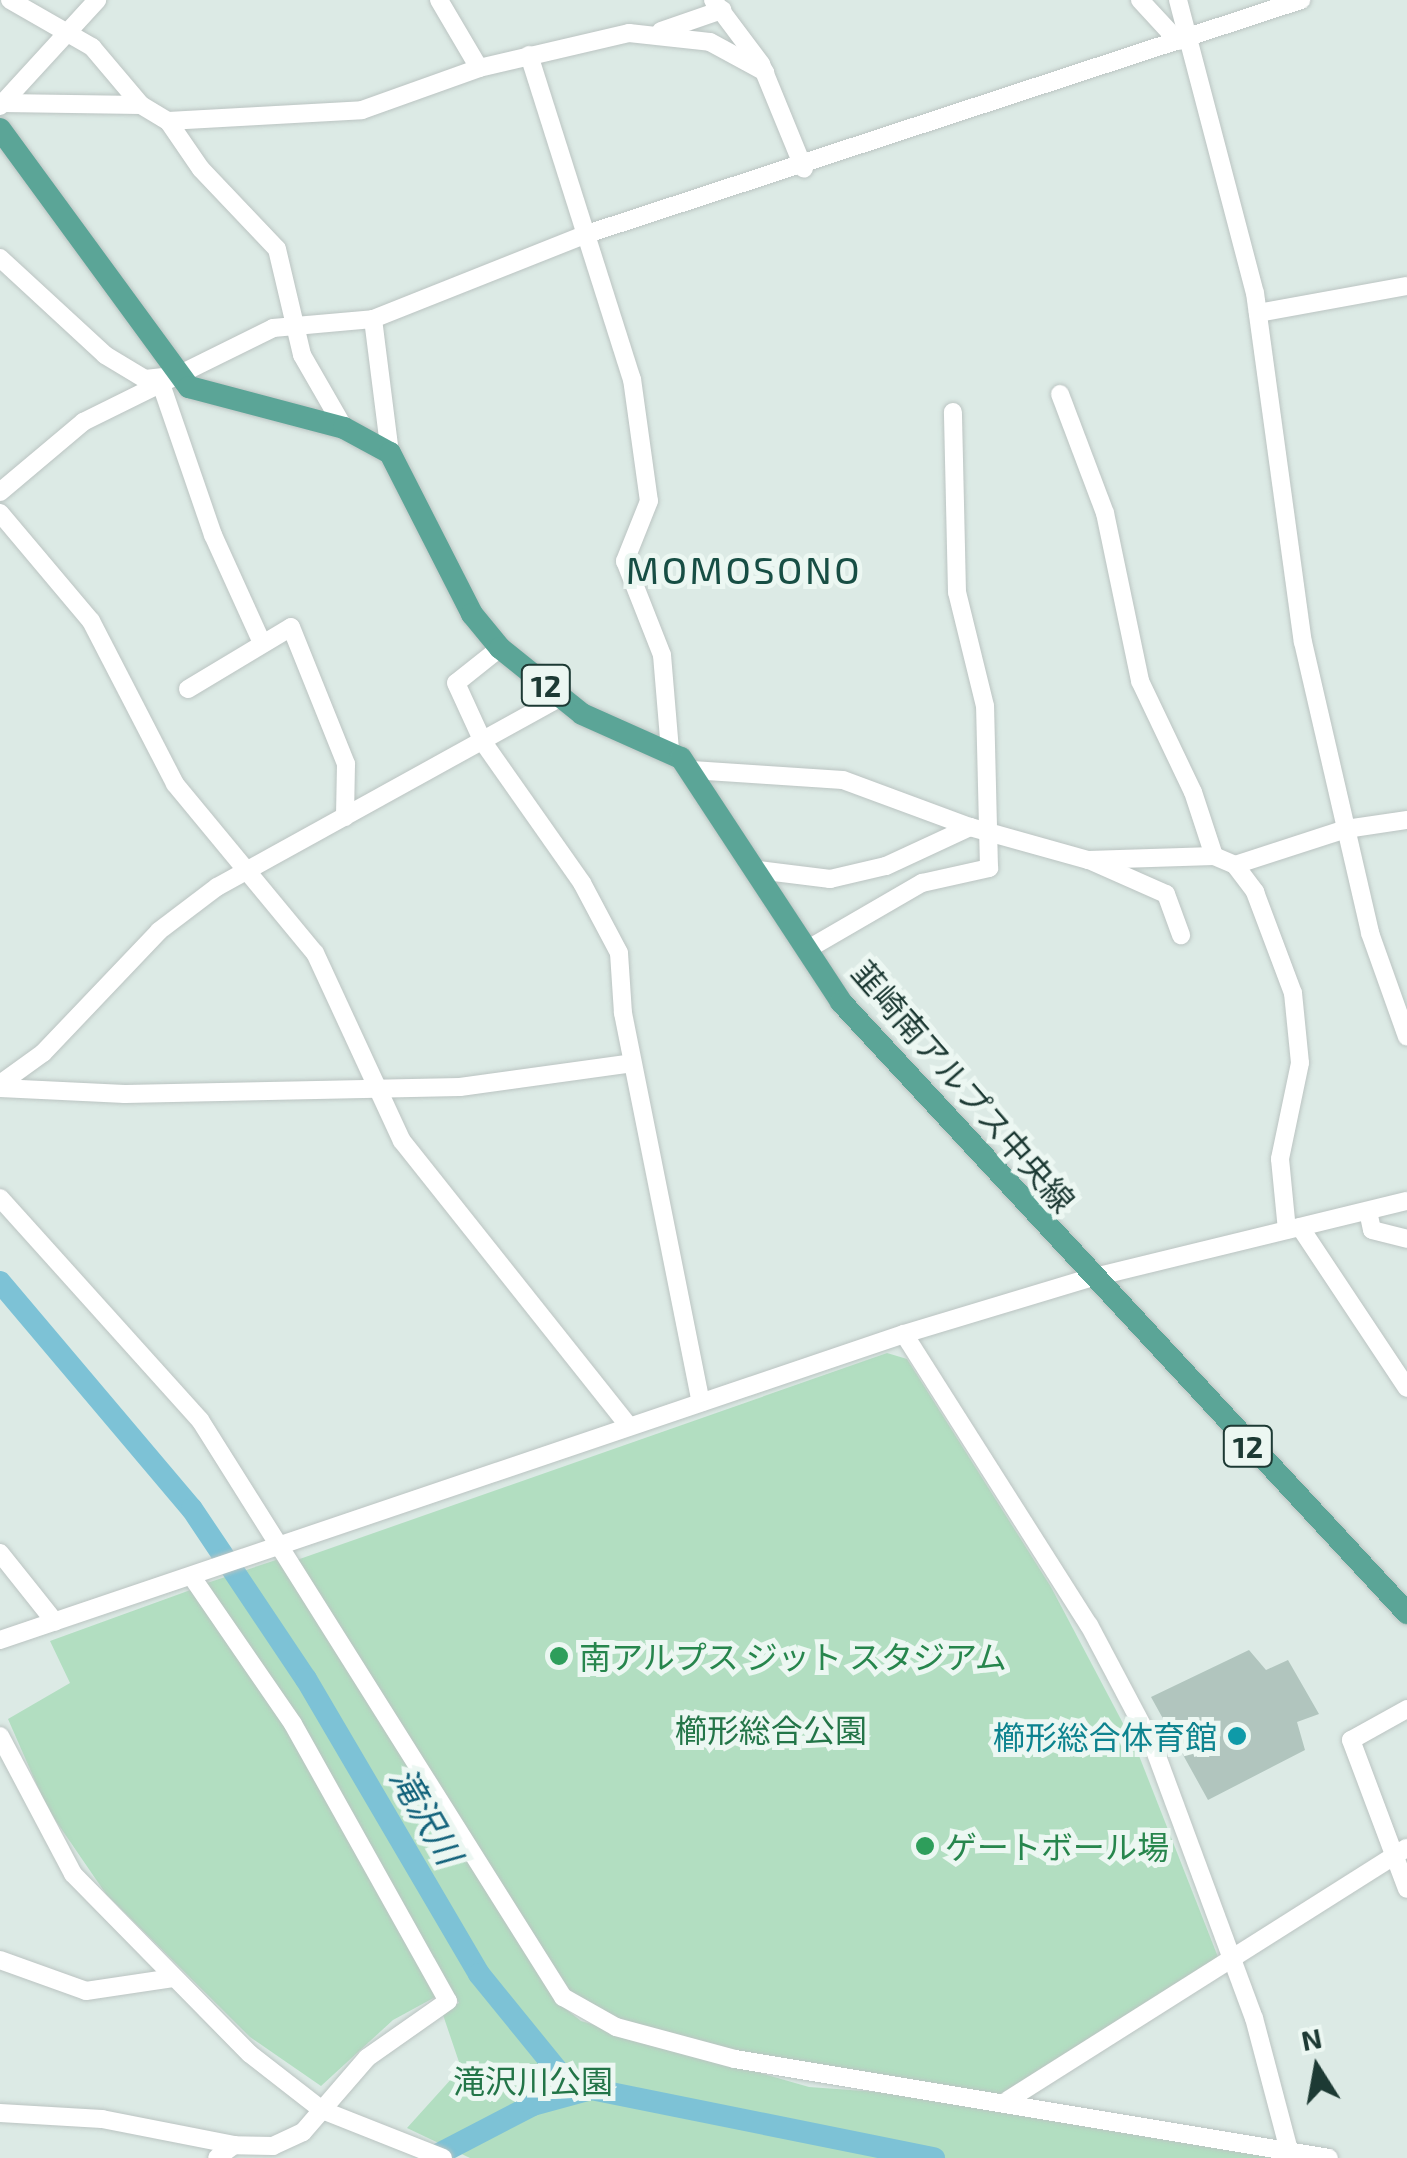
<!DOCTYPE html>
<meta charset="utf-8">
<style>
body{margin:0}
#map{position:relative;width:1407px;height:2158px;overflow:hidden;background:#dceae5;font-family:"Exo 2","Noto Sans JP",sans-serif}
div>[style]{position:absolute}
[style*='--x']{left:calc(var(--x)*1px);top:calc(var(--y)*1px);width:calc(var(--w)*1px);rotate:calc(var(--a)*1deg)}
.green>*{inset:0;background:#b2dec1}
.river>*{height:22px;margin:-11px;padding:0 11px;transform-origin:11px;border-radius:11px;background:#7dc2d6}
.building>*{inset:0;background:#b1c5be}
.roads{filter:drop-shadow(0 0 2px #bbc4c2) drop-shadow(0 0 2px #bbc4c2)}
.minor>*{height:18px;margin:-9px;padding:0 9px;transform-origin:9px;border-radius:9px;background:#fff}
.major>*{height:22px;margin:-11px;padding:0 11px;transform-origin:11px;border-radius:11px;background:#5ba597}
.dots>*{width:28px;height:28px;translate:-50% -50%;box-sizing:border-box;border:5px solid #ecf7f2;border-radius:50%}
span{translate:-50% -50%;white-space:nowrap;text-align:center;line-height:1.15;-webkit-text-stroke:10px #ecf7f2;paint-order:stroke}
.shield-label span{padding:2px 8px;background:#ecf7f2;border:2px solid;border-radius:8px;-webkit-text-stroke-width:0}
.shield-label{font-size:30px;color:#1d3a34;font-weight:700}
.street-label{font-size:32px;color:#1d3a34}
.leisure-label{font-size:32px;color:#27864d}
.left{translate:0 -50%;text-align:left}
.park-label{font-size:32px;color:#237548}
.culture-label{font-size:32px;color:#0d838f}
.right{translate:-100% -50%;text-align:right}
.water-label{font-size:35px;color:#12627b;font-style:italic}
.quarter-label{font-size:38px;color:#174e44;letter-spacing:2.5px}
.north{position:absolute;left:1267px;top:2018px;width:100px;height:100px;-webkit-text-stroke:8px #ecf7f2;paint-order:stroke;rotate:349deg;font-size:28px;font-weight:700;line-height:40px;text-align:center;color:#1d3a34}
.north::after{content:'';display:block;margin:auto;width:35px;height:45px;background:#1d3a34;clip-path:polygon(50% 0,100% 100%,50% 72%,0 100%)}
</style>
<div id="map">
<div class="green">
<div style="clip-path:polygon(887px 1353px,907px 1359px,1051px 1587px,1136px 1748px,1218px 1957px,1003px 2095px,809px 2069px,604px 2017px,572px 1994px,294px 1561px)"></div>
<div style="clip-path:polygon(279px 1559px,561px 2005px,581px 2021px,809px 2087px,906px 2094px,1279px 2158px,470px 2158px,407px 2128px,453px 2077px,459px 2062px,442px 2012px,459px 2003px,294px 1717px,204px 1584px)"></div>
<div style="clip-path:polygon(196px 1588px,288px 1727px,439px 1995px,393px 2020px,321px 2086px,250px 2037px,106px 1894px,47px 1808px,8px 1719px,70px 1683px,50px 1641px)"></div>
</div>
<div class="river">
<div style="--x:0;--y:1282;--w:297;--a:49.8"></div>
<div style="--x:192;--y:1509;--w:205;--a:56.2"></div>
<div style="--x:306;--y:1679;--w:342;--a:59.6"></div>
<div style="--x:479;--y:1974;--w:151;--a:50.9"></div>
<div style="--x:431;--y:2158;--w:115;--a:-27.5"></div>
<div style="--x:533;--y:2105;--w:60;--a:-15.4"></div>
<div style="--x:591;--y:2089;--w:350;--a:11.4"></div>
</div>
<div class="building">
<div style="clip-path:polygon(1249px 1650px,1266px 1670px,1288px 1660px,1319px 1714px,1297px 1722px,1305px 1750px,1208px 1800px,1151px 1697px)"></div>
</div>
<div class="roads">
<div class="minor">
<div style="--x:10;--y:0;--w:95;--a:29.8"></div>
<div style="--x:92;--y:47;--w:76;--a:49.8"></div>
<div style="--x:141;--y:105;--w:31;--a:31"></div>
<div style="--x:168;--y:121;--w:58;--a:55.5"></div>
<div style="--x:201;--y:169;--w:110;--a:46.5"></div>
<div style="--x:277;--y:249;--w:109;--a:76.7"></div>
<div style="--x:302;--y:355;--w:84;--a:60.1"></div>
<div style="--x:439;--y:0;--w:79;--a:59.5"></div>
<div style="--x:713;--y:0;--w:80;--a:53.1"></div>
<div style="--x:761;--y:64;--w:113;--a:67.7"></div>
<div style="--x:1140;--y:0;--w:56;--a:47.2"></div>
<div style="--x:1178;--y:0;--w:303;--a:75.3"></div>
<div style="--x:1255;--y:293;--w:352;--a:82.2"></div>
<div style="--x:1303;--y:642;--w:299;--a:77"></div>
<div style="--x:1370;--y:933;--w:110;--a:70.4"></div>
<div style="--x:661;--y:31;--w:65;--a:-19"></div>
<div style="--x:529;--y:55;--w:340;--a:72.4"></div>
<div style="--x:632;--y:379;--w:123;--a:82.1"></div>
<div style="--x:649;--y:501;--w:65;--a:111.8"></div>
<div style="--x:625;--y:561;--w:101;--a:68.5"></div>
<div style="--x:662;--y:655;--w:96;--a:85.2"></div>
<div style="--x:2;--y:103;--w:139;--a:0.8"></div>
<div style="--x:0;--y:106;--w:144;--a:-47.5"></div>
<div style="--x:168;--y:121;--w:194;--a:-3.2"></div>
<div style="--x:362;--y:110;--w:124;--a:-19.7"></div>
<div style="--x:479;--y:68;--w:154;--a:-13.1"></div>
<div style="--x:629;--y:33;--w:81;--a:6.3"></div>
<div style="--x:710;--y:42;--w:63;--a:28.6"></div>
<div style="--x:0;--y:258;--w:143;--a:42.7"></div>
<div style="--x:105;--y:355;--w:47;--a:31"></div>
<div style="--x:145;--y:379;--w:19;--a:-6"></div>
<div style="--x:1258;--y:313;--w:151;--a:-10.3"></div>
<div style="--x:373;--y:319;--w:135;--a:82.8"></div>
<div style="--x:161;--y:384;--w:160;--a:71"></div>
<div style="--x:213;--y:535;--w:119;--a:65.6"></div>
<div style="--x:1060;--y:394;--w:127;--a:69.3"></div>
<div style="--x:1105;--y:513;--w:172;--a:78.2"></div>
<div style="--x:1140;--y:681;--w:123;--a:64.5"></div>
<div style="--x:1193;--y:792;--w:67;--a:71.8"></div>
<div style="--x:0;--y:492;--w:109;--a:-40.1"></div>
<div style="--x:83;--y:422;--w:212;--a:-26.3"></div>
<div style="--x:273;--y:328;--w:100;--a:-5.1"></div>
<div style="--x:373;--y:319;--w:227;--a:-21.7"></div>
<div style="--x:584;--y:235;--w:755;--a:-18.15"></div>
<div style="--x:0;--y:513;--w:141;--a:49.9"></div>
<div style="--x:91;--y:621;--w:183;--a:62.7"></div>
<div style="--x:175;--y:784;--w:219;--a:50.4"></div>
<div style="--x:315;--y:953;--w:207;--a:65.2"></div>
<div style="--x:402;--y:1141;--w:364;--a:51.5"></div>
<div style="--x:500;--y:648;--w:56;--a:141.5"></div>
<div style="--x:456;--y:683;--w:65;--a:65.4"></div>
<div style="--x:483;--y:742;--w:172;--a:54.9"></div>
<div style="--x:582;--y:883;--w:79;--a:62.1"></div>
<div style="--x:619;--y:953;--w:60;--a:86.2"></div>
<div style="--x:623;--y:1013;--w:397;--a:78.7"></div>
<div style="--x:188;--y:689;--w:120;--a:-31"></div>
<div style="--x:291;--y:627;--w:148;--a:68.1"></div>
<div style="--x:346;--y:764;--w:53;--a:91.1"></div>
<div style="--x:692;--y:770;--w:151;--a:3.8"></div>
<div style="--x:843;--y:780;--w:135;--a:20.3"></div>
<div style="--x:1089;--y:860;--w:84;--a:23.8"></div>
<div style="--x:1166;--y:894;--w:44;--a:69.9"></div>
<div style="--x:1235;--y:865;--w:117;--a:-18"></div>
<div style="--x:1346;--y:829;--w:62;--a:-8.4"></div>
<div style="--x:758;--y:870;--w:73;--a:7.1"></div>
<div style="--x:830;--y:879;--w:57;--a:-13.1"></div>
<div style="--x:886;--y:866;--w:93;--a:-24.9"></div>
<div style="--x:970;--y:827;--w:123;--a:15.6"></div>
<div style="--x:1088;--y:860;--w:126;--a:-1.8"></div>
<div style="--x:1214;--y:856;--w:23;--a:23"></div>
<div style="--x:1235;--y:865;--w:34;--a:53"></div>
<div style="--x:1255;--y:892;--w:108;--a:69.4"></div>
<div style="--x:1293;--y:993;--w:70;--a:84.3"></div>
<div style="--x:1300;--y:1063;--w:98;--a:101.8"></div>
<div style="--x:1280;--y:1159;--w:71;--a:84.4"></div>
<div style="--x:808;--y:949;--w:132;--a:-30.1"></div>
<div style="--x:922;--y:883;--w:69;--a:-12.6"></div>
<div style="--x:989;--y:868;--w:162;--a:-91.4"></div>
<div style="--x:985;--y:706;--w:117;--a:-103.8"></div>
<div style="--x:957;--y:592;--w:180;--a:-91.3"></div>
<div style="--x:0;--y:1084;--w:53;--a:-35.8"></div>
<div style="--x:43;--y:1053;--w:168;--a:-46.4"></div>
<div style="--x:159;--y:931;--w:73;--a:-37.2"></div>
<div style="--x:217;--y:887;--w:393;--a:-28.9"></div>
<div style="--x:0;--y:1088;--w:125;--a:2.7"></div>
<div style="--x:125;--y:1094;--w:335;--a:-1.2"></div>
<div style="--x:460;--y:1087;--w:174;--a:-7.9"></div>
<div style="--x:0;--y:1198;--w:299;--a:48"></div>
<div style="--x:200;--y:1420;--w:682;--a:57.83"></div>
<div style="--x:563;--y:1997;--w:61;--a:29.5"></div>
<div style="--x:616;--y:2027;--w:123;--a:15.1"></div>
<div style="--x:735;--y:2059;--w:602;--a:9.46"></div>
<div style="--x:1368;--y:1211;--w:19;--a:78"></div>
<div style="--x:1372;--y:1230;--w:36;--a:14"></div>
<div style="--x:1300;--y:1227;--w:193;--a:56.4"></div>
<div style="--x:904;--y:1334;--w:345;--a:57.6"></div>
<div style="--x:1089;--y:1625;--w:139;--a:62.1"></div>
<div style="--x:1154;--y:1748;--w:288;--a:69.7"></div>
<div style="--x:1254;--y:2018;--w:145;--a:75.2"></div>
<div style="--x:0;--y:1553;--w:88;--a:51.4"></div>
<div style="--x:192;--y:1577;--w:178;--a:55.5"></div>
<div style="--x:293;--y:1724;--w:317;--a:60.8"></div>
<div style="--x:448;--y:2001;--w:99;--a:144.9"></div>
<div style="--x:367;--y:2058;--w:98;--a:130.9"></div>
<div style="--x:303;--y:2132;--w:33;--a:155"></div>
<div style="--x:273;--y:2146;--w:39;--a:-179"></div>
<div style="--x:234;--y:2145;--w:21;--a:143"></div>
<div style="--x:0;--y:1640;--w:954;--a:-18.7"></div>
<div style="--x:904;--y:1334;--w:194;--a:-16.8"></div>
<div style="--x:1090;--y:1278;--w:326;--a:-13.7"></div>
<div style="--x:1407;--y:1709;--w:64;--a:151"></div>
<div style="--x:1351;--y:1740;--w:159;--a:69.4"></div>
<div style="--x:0;--y:1736;--w:156;--a:62.1"></div>
<div style="--x:73;--y:1874;--w:252;--a:45.5"></div>
<div style="--x:250;--y:2054;--w:91;--a:37.9"></div>
<div style="--x:322;--y:2110;--w:130;--a:21.6"></div>
<div style="--x:0;--y:1960;--w:91;--a:19.8"></div>
<div style="--x:86;--y:1991;--w:88;--a:-8.5"></div>
<div style="--x:1008;--y:2100;--w:472;--a:-32.3"></div>
<div style="--x:0;--y:2113;--w:102;--a:3.4"></div>
<div style="--x:102;--y:2119;--w:135;--a:11.1"></div>
</div>
<div class="major">
<div style="--x:0;--y:129;--w:320;--a:53.8"></div>
<div style="--x:189;--y:387;--w:160;--a:14.8"></div>
<div style="--x:344;--y:428;--w:52;--a:28.5"></div>
<div style="--x:390;--y:453;--w:181;--a:63"></div>
<div style="--x:472;--y:614;--w:44;--a:50.5"></div>
<div style="--x:500;--y:648;--w:105;--a:38.8"></div>
<div style="--x:582;--y:714;--w:108;--a:24"></div>
<div style="--x:681;--y:758;--w:292;--a:56.7"></div>
<div style="--x:841;--y:1002;--w:833;--a:47.19"></div>
</div>
</div>
<div class="dots">
<div style="left:559px;top:1656px;background:#2e9e5b"></div>
<div style="left:1237px;top:1736px;background:#0f9aa8"></div>
<div style="left:925px;top:1846px;background:#2e9e5b"></div>
</div>
<div class="shield-label">
<span style="left:546px;top:685px">12</span>
<span style="left:1248px;top:1446px">12</span>
</div>
<div class="street-label">
<span style="left:964px;top:1086px;rotate:49deg">韮崎南アルプス中央線</span>
</div>
<div class="leisure-label">
<span class="left" style="left:579px;top:1656px">南アルプス ジット スタジアム</span>
<span class="left" style="left:945px;top:1846px">ゲートボール場</span>
</div>
<div class="park-label">
<span style="left:771px;top:1729px">櫛形総合公園</span>
<span style="left:533px;top:2080px">滝沢川公園</span>
</div>
<div class="culture-label">
<span class="right" style="left:1217px;top:1736px">櫛形総合体育館</span>
</div>
<div class="water-label">
<span style="left:427px;top:1815px;rotate:60deg">滝沢川</span>
</div>
<div class="quarter-label">
<span style="left:744px;top:570px">MOMOSONO</span>
</div>
<div class="north">N</div>
</div>
